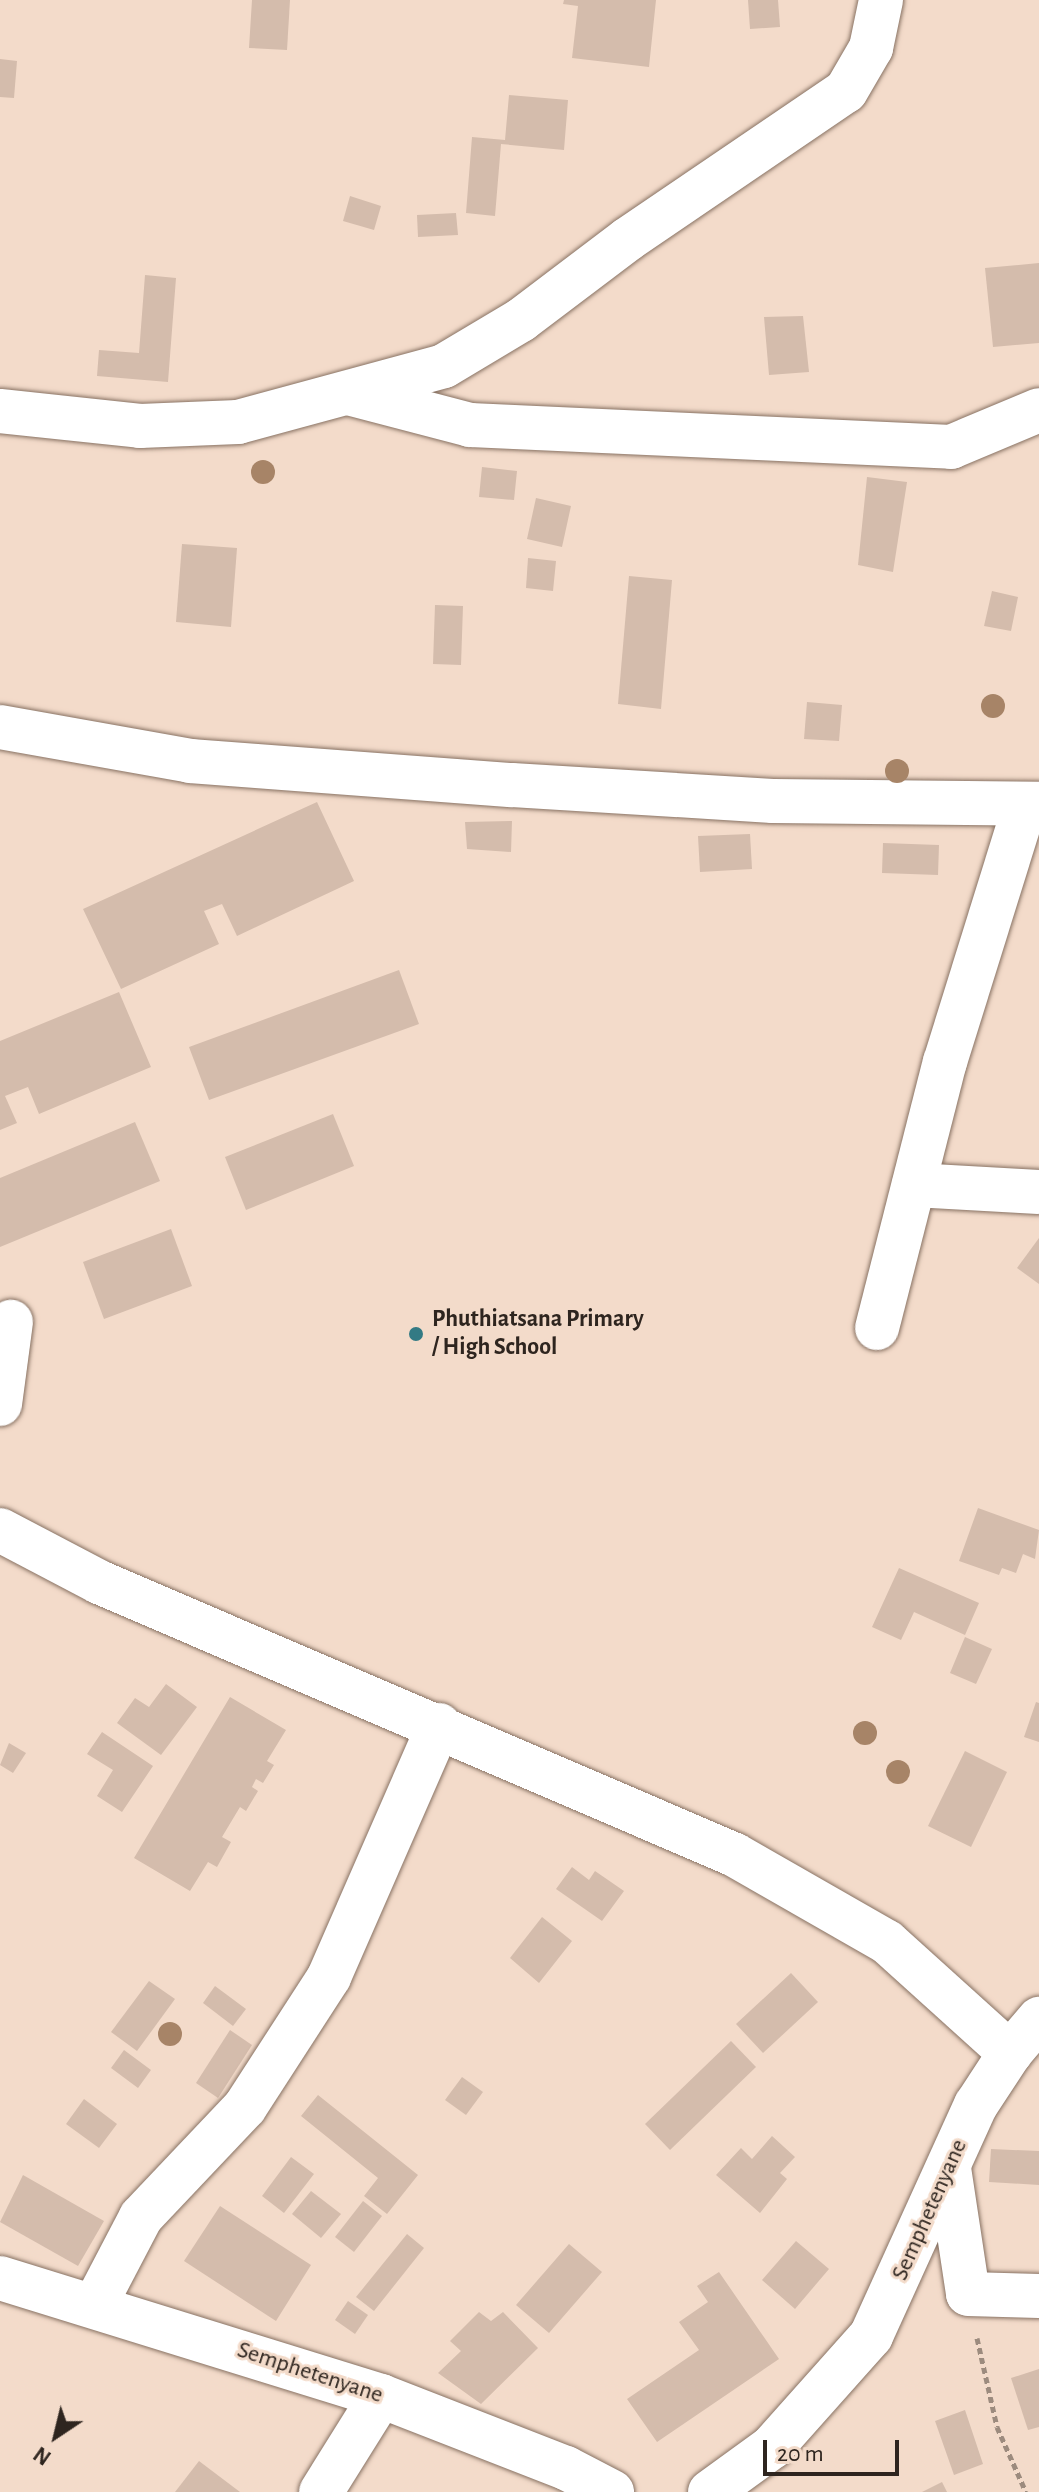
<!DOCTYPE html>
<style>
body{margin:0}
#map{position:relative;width:1039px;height:2492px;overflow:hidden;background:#f3dbca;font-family:"Alegreya Sans",sans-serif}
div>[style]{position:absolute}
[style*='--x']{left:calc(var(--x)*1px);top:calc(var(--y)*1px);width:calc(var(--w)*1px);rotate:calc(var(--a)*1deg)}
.building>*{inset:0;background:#d4bcac}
.path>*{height:5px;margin-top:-2.5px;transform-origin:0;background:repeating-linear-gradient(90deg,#9c8b7e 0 6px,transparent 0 10px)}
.roads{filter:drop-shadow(0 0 2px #887263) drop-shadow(0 0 2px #887263)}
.minor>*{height:44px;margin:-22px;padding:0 22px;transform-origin:22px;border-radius:22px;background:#fff}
.major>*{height:44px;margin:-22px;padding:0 22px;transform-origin:22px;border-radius:22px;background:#fff}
.trees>*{width:24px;height:24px;margin:-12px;border-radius:50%;background:#a78467}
.dots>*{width:22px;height:22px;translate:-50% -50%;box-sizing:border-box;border:4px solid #f3dbca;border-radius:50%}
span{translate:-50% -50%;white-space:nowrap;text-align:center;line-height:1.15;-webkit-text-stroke:6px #f3dbca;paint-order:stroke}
.poi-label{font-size:24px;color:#2e251f;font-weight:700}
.left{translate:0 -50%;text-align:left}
.street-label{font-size:24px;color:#2e251f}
.north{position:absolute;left:16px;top:2396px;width:80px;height:80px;-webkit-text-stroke:6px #f3dbca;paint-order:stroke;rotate:215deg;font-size:22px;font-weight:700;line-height:32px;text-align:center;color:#2e251f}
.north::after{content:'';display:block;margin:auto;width:28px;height:36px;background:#2e251f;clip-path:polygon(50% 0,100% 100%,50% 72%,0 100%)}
.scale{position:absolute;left:763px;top:2440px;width:136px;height:36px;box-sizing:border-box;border:4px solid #2e251f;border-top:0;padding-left:10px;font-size:24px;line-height:28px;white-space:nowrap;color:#2e251f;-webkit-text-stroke:6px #f3dbca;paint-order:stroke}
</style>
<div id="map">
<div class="building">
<div style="clip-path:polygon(252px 0,290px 0,287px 50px,249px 48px)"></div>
<div style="clip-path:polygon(564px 0,656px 0,649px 67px,572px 58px,578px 6px,563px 4px)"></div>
<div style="clip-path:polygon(748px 0,778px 0,780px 27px,750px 29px)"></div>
<div style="clip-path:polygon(0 59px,17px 61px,14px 98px,0 97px)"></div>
<div style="clip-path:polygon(509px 95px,568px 100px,564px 150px,501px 144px,495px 216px,466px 213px,472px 137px,505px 140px)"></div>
<div style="clip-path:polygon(350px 196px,381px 206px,374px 230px,343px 221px)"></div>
<div style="clip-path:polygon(456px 213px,458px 235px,418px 237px,417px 215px)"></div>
<div style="clip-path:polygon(1039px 263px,1039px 343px,993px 347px,985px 268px)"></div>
<div style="clip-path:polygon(145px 275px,176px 278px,168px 382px,97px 376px,99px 350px,139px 353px)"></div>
<div style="clip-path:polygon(803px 316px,809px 372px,769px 375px,764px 317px)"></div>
<div style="clip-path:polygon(482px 467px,517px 471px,514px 500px,479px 497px)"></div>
<div style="clip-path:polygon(867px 477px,907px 482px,893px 572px,858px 565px)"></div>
<div style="clip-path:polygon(536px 498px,571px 506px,562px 547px,527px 539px)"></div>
<div style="clip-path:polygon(182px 544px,237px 548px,231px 627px,176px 622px)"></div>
<div style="clip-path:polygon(528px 558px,556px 561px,553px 591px,526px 588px)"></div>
<div style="clip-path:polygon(629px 576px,672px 580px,661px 709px,618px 704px)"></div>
<div style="clip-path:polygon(992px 591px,1018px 597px,1011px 631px,984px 626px)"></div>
<div style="clip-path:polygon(435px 605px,463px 606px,461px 665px,433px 664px)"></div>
<div style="clip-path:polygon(807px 702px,842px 705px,839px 741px,804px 739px)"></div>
<div style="clip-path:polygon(317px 802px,354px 881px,237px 936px,222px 904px,204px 911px,219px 944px,121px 989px,83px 909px)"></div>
<div style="clip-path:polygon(512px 821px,511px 852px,467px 849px,465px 822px)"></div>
<div style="clip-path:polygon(750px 834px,752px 869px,700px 872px,698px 836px)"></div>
<div style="clip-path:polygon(883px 843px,939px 845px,938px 875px,882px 873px)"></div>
<div style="clip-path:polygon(399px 970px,419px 1024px,209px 1100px,189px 1047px)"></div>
<div style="clip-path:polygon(119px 992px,151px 1067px,39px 1114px,28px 1087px,5px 1096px,17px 1123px,0 1130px,0 1041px)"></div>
<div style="clip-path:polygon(333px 1114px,354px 1166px,246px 1210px,225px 1157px)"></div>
<div style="clip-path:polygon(135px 1122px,160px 1181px,0 1247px,0 1178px)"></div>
<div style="clip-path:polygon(171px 1229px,192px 1286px,104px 1319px,83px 1262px)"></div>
<div style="clip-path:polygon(1039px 1238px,1039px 1284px,1017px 1268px)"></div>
<div style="clip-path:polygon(978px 1508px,1039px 1530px,1035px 1559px,1023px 1554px,1016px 1573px,1002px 1568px,999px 1575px,959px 1561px)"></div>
<div style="clip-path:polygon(899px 1568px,979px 1603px,965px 1635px,914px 1612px,901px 1640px,872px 1627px)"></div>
<div style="clip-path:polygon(965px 1637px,992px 1649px,976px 1684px,950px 1673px)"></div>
<div style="clip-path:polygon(166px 1684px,197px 1707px,161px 1755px,117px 1723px,135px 1698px,149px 1707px)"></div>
<div style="clip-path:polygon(230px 1697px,286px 1730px,267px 1761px,274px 1765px,263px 1783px,256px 1779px,252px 1787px,258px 1791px,246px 1811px,240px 1807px,222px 1837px,231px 1842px,217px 1867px,208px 1862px,190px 1891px,134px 1858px)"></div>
<div style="clip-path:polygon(1036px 1702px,1039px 1703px,1039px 1742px,1024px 1737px)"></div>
<div style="clip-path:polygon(102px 1732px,153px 1766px,122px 1812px,97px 1796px,113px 1770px,87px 1754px)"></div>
<div style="clip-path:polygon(9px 1743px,26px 1753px,13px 1773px,0 1765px)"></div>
<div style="clip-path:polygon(965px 1751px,1007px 1772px,971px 1847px,928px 1826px)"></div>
<div style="clip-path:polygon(572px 1867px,589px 1880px,595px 1871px,624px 1891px,602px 1921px,556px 1889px)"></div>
<div style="clip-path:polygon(542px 1917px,572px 1941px,539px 1983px,510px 1958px)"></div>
<div style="clip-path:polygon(791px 1973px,818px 2002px,763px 2053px,736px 2024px)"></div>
<div style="clip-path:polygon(149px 1981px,175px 1999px,137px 2051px,111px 2032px)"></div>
<div style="clip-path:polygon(215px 1986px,246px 2009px,233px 2026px,203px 2003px)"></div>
<div style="clip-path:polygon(230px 2030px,252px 2045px,218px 2098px,196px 2083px)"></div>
<div style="clip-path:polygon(731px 2041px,756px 2067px,670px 2150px,645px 2124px)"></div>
<div style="clip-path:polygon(124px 2050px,151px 2070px,138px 2088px,111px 2068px)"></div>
<div style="clip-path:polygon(462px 2077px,483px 2092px,466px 2115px,445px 2100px)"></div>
<div style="clip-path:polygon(318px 2095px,418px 2175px,387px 2214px,364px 2196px,378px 2178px,301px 2116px)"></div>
<div style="clip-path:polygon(84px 2099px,117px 2124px,99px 2148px,66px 2124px)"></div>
<div style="clip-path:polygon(772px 2136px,795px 2157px,780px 2173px,787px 2179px,760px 2213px,716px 2175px,741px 2148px,752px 2159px)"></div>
<div style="clip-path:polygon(991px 2149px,1039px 2151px,1039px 2185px,989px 2182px)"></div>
<div style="clip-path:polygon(291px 2157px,314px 2174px,284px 2213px,262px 2196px)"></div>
<div style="clip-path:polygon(23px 2175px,104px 2221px,78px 2266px,0 2222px)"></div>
<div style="clip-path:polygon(311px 2191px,341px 2214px,321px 2238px,292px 2214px)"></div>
<div style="clip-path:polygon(363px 2201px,382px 2216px,354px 2252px,335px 2237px)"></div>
<div style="clip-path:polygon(220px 2206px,311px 2265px,276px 2321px,184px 2261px)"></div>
<div style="clip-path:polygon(407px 2234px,424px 2248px,374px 2311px,356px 2297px)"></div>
<div style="clip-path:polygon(796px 2241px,829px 2269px,795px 2309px,762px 2280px)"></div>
<div style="clip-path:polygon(569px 2244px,602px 2272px,549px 2333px,516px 2305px)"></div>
<div style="clip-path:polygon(719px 2272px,779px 2359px,657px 2442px,627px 2399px,699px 2350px,679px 2322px,708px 2302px,697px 2286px)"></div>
<div style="clip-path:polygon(348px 2301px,368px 2315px,355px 2334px,335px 2320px)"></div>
<div style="clip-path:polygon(479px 2312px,491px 2321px,503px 2312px,538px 2348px,481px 2404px,438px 2373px,461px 2351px,450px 2341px)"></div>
<div style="clip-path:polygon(1039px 2369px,1039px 2427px,1028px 2430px,1011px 2378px)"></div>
<div style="clip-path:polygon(965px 2410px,983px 2464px,954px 2475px,935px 2421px)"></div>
<div style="clip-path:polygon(199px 2461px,240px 2492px,175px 2492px)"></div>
<div style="clip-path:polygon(942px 2482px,947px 2492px,922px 2492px)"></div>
</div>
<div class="path">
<div style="--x:977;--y:2338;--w:91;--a:77.3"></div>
<div style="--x:997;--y:2427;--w:71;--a:66"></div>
</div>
<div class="roads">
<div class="minor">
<div style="--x:352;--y:394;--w:122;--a:14.7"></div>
<div style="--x:470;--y:425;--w:482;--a:2.6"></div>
<div style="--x:951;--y:447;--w:95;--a:-22.8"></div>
<div style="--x:0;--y:411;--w:141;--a:6.1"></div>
<div style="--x:140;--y:426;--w:98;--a:-2.3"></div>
<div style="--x:238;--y:422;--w:213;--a:-15.2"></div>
<div style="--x:444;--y:366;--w:90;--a:-30.9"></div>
<div style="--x:521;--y:320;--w:134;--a:-37.1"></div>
<div style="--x:628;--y:239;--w:263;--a:-34.2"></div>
<div style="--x:846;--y:91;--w:50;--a:-59.8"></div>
<div style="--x:871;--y:48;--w:49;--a:-78.2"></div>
<div style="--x:0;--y:727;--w:193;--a:10.1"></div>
<div style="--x:190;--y:761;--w:323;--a:4.3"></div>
<div style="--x:512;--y:785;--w:261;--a:3.5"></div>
<div style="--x:773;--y:801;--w:266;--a:0.6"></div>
<div style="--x:914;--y:1185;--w:125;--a:3.2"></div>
<div style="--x:877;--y:1328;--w:275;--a:-75.7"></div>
<div style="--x:945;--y:1062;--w:269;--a:-72.7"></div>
<div style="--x:0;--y:1404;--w:83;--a:-82.4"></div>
<div style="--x:0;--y:1530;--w:112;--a:27.7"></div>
<div style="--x:99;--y:1582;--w:692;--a:23.23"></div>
<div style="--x:735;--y:1855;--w:175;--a:29.8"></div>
<div style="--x:887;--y:1942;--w:166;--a:42.1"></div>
<div style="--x:949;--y:2168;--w:127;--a:81.4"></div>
<div style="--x:968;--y:2294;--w:71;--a:1.6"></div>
<div style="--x:95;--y:2305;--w:99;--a:-62.4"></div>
<div style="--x:141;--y:2217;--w:151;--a:-46.6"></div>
<div style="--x:245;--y:2107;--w:155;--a:-57.1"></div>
<div style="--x:329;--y:1977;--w:275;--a:-66.4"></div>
<div style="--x:321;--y:2492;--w:113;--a:-58"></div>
</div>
<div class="major">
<div style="--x:0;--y:2278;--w:399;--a:17.2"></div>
<div style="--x:381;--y:2396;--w:199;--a:21.3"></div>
<div style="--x:566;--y:2468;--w:52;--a:27.6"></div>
<div style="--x:710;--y:2492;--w:77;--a:-36"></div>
<div style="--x:772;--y:2447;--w:149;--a:-48.3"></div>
<div style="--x:871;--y:2336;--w:254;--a:-65.6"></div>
<div style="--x:976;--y:2105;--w:62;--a:-56.8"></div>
<div style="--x:1010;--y:2053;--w:45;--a:-49.5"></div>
</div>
</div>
<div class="trees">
<div style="left:263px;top:472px"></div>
<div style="left:993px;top:706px"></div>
<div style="left:897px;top:771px"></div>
<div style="left:865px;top:1733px"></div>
<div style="left:898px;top:1772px"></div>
<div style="left:170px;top:2034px"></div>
</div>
<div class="dots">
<div style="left:416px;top:1334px;background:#337a84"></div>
</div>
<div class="poi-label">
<span class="left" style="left:432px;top:1334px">Phuthiatsana Primary<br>/ High School</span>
</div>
<div class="street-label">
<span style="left:930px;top:2210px;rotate:-66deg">Semphetenyane</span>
<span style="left:310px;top:2373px;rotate:18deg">Semphetenyane</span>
</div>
<div class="north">N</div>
<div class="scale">20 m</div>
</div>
